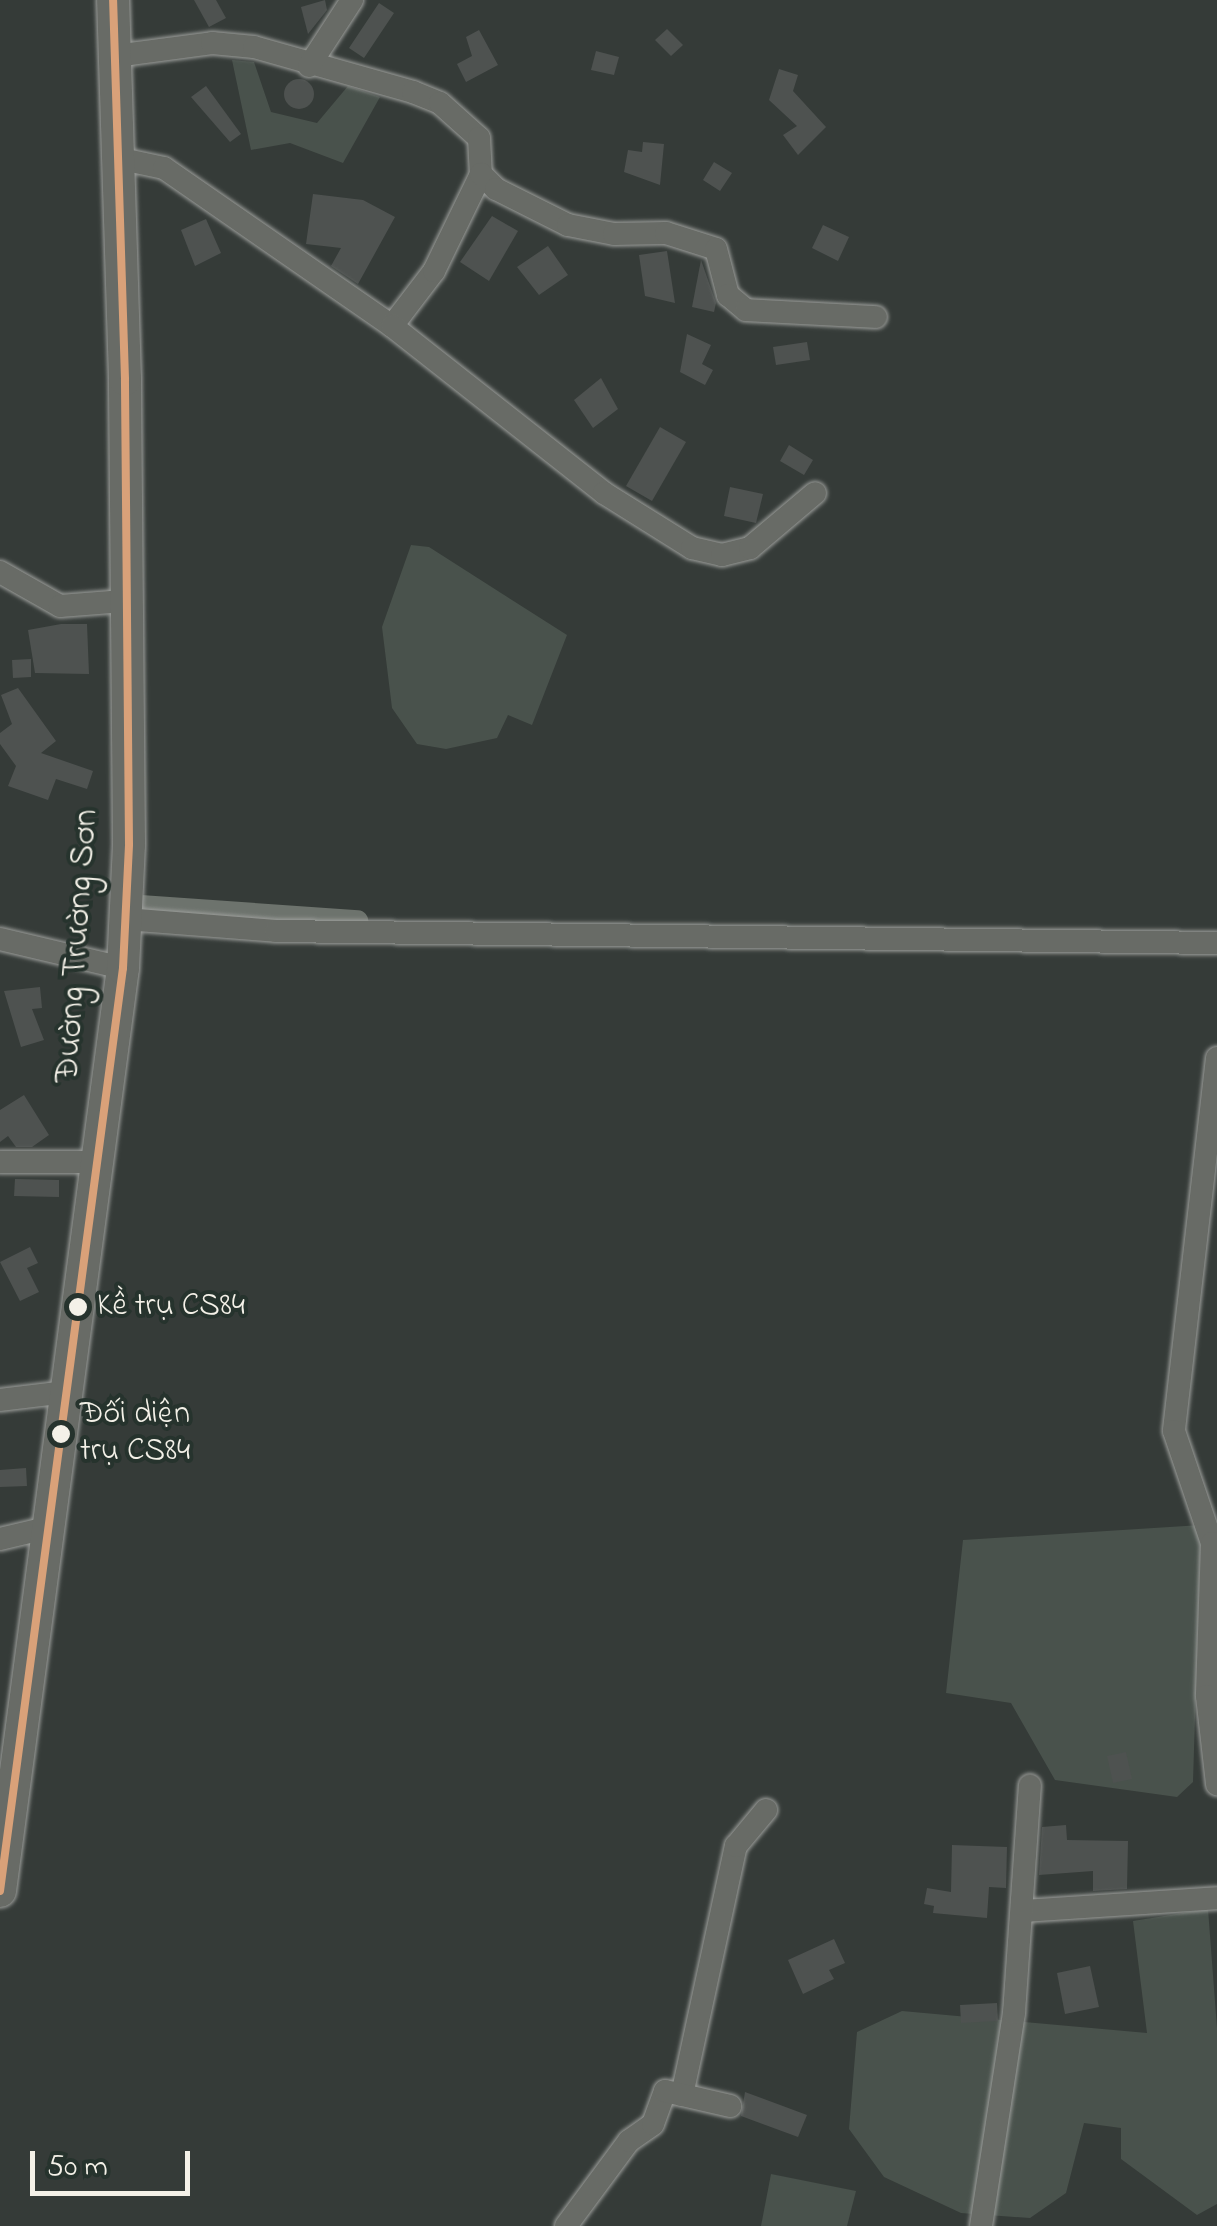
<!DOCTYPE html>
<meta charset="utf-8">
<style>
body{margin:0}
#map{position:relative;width:1217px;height:2226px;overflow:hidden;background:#353b38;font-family:"Indie Flower",sans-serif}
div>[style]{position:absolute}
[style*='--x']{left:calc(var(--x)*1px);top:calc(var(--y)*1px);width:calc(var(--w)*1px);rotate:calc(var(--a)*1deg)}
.green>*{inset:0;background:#49524c}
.canal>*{height:22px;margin:-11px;padding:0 11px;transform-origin:11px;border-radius:11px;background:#6d736d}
.building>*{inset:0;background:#4e5250}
.round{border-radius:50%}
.roads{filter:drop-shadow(0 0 2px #9c9e9b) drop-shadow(0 0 2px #9c9e9b)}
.minor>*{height:22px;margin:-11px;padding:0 11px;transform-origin:11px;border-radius:11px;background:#686b66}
.highway>*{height:32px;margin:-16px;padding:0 16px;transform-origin:16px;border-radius:16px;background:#686b66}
.bus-1>*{height:8px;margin:-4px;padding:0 4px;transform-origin:4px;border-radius:4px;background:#d9a179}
.dots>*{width:28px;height:28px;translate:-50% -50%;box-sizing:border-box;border:5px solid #26332d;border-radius:50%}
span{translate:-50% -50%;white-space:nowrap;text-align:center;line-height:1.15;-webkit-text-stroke:8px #26332d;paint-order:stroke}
.bus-label{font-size:32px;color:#f4f1e8}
.left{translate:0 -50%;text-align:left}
.street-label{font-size:35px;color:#f4f1e8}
.scale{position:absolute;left:30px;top:2151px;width:160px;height:45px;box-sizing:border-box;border:5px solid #f4f1e8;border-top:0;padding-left:12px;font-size:30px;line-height:35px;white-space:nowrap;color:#f4f1e8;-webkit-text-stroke:8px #26332d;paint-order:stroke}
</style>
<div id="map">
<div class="green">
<div style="clip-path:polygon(232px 60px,254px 62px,271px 112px,317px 123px,348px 86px,380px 97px,343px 163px,290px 143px,251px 150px)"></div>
<div style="clip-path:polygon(411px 545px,429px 547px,567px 635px,532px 725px,508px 715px,497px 738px,446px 749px,417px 744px,392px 708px,382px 627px)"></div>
<div style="clip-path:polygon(1201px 1525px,1193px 1782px,1177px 1797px,1055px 1780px,1011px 1703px,946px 1693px,963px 1540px)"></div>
<div style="clip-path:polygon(1208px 1909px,1217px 2028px,1217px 2204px,1197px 2215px,1121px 2159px,1121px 2128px,1084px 2123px,1066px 2193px,1030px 2218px,961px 2213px,884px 2177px,849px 2129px,857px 2032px,902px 2011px,1147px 2033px,1133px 1921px)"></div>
<div style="clip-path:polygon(771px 2174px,856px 2191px,847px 2226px,761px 2226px)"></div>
</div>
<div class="canal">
<div style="--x:126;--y:905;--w:232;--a:4"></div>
</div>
<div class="building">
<div style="clip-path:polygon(194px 0,216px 0,226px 18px,209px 27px)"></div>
<div style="clip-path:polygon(325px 0,327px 10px,308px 34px,301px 7px)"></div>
<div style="clip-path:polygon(379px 3px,394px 13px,364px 58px,349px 48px)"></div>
<div style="clip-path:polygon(667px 29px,683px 45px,671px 56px,655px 40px)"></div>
<div style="clip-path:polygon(479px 30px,498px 65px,466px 82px,457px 64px,472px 56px,466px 37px)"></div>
<div style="clip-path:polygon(596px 51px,619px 57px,614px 75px,591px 70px)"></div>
<div style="clip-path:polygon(779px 69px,798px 75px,793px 91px,826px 127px,798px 155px,783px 135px,797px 126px,769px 100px)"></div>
<div class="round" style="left:284px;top:79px;width:30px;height:30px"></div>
<div style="clip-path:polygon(206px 86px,241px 134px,230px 142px,191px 97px)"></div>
<div style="clip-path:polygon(643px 142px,664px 144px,660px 185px,624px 172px,628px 150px,642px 152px)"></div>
<div style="clip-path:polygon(714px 162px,732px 173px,720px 191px,703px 180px)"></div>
<div style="clip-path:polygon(313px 194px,363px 200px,395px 217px,358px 284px,331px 266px,341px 248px,306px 244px)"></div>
<div style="clip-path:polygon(492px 216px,518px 231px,489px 281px,460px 262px)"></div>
<div style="clip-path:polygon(206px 219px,221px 253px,195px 266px,181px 230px)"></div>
<div style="clip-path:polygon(823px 225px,849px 237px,838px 261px,812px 248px)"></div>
<div style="clip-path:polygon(548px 246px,568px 275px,539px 295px,517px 267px)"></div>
<div style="clip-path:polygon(667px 251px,675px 303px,645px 296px,639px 255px)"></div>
<div style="clip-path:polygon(701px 260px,716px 303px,714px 312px,692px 307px)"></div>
<div style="clip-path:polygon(687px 334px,711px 345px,702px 364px,713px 370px,705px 385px,680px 372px)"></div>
<div style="clip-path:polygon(807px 342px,810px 360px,776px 365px,773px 347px)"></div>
<div style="clip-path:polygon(601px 378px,618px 409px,593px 428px,574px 400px)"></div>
<div style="clip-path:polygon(660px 427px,686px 442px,652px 501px,626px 486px)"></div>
<div style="clip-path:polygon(789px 445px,813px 460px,804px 475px,780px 461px)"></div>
<div style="clip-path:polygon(730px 487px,763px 494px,756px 523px,724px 516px)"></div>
<div style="clip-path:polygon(61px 624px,87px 624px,89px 674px,35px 673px,28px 630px)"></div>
<div style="clip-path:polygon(31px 659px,31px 677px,13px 678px,12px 660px)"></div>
<div style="clip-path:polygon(18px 688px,56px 741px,41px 753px,93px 771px,87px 789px,56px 779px,48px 800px,8px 786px,16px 766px,0 744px,0 733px,12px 724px,1px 695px)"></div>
<div style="clip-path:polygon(40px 987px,42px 1008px,32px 1009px,44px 1040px,21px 1047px,4px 991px)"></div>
<div style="clip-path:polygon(24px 1095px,49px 1135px,32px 1147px,16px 1147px,8px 1136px,0 1142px,0 1110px)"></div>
<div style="clip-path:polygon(15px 1179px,59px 1180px,59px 1197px,14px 1196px)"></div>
<div style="clip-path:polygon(30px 1247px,38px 1263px,27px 1268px,39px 1292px,20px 1301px,0 1262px)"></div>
<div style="clip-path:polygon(26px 1468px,27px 1486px,0 1487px,0 1470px)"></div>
<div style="clip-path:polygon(1126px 1752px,1132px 1779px,1113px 1783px,1107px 1756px)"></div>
<div style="clip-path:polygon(1066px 1825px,1067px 1840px,1128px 1841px,1127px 1889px,1093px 1891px,1093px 1871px,1039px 1875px,1042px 1827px)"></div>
<div style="clip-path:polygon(952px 1845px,1007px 1847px,1006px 1888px,989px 1887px,987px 1918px,933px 1913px,934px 1906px,924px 1904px,927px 1888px,951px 1892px)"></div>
<div style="clip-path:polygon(834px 1939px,845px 1963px,829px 1970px,834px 1979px,803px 1994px,788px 1960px)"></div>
<div style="clip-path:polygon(1090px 1966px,1099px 2007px,1065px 2014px,1057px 1973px)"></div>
<div style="clip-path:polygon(997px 2003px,998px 2021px,961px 2023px,960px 2005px)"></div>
<div style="clip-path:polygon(745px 2092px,807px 2115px,798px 2137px,741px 2116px)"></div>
</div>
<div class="roads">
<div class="minor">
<div style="--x:115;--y:56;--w:98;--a:-7.6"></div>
<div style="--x:212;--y:43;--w:42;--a:5.4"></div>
<div style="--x:254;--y:47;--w:165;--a:15.8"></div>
<div style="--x:413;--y:92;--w:29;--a:22"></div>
<div style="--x:440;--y:103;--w:52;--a:41.9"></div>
<div style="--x:479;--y:138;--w:36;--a:87"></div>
<div style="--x:309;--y:66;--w:79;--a:-56.9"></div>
<div style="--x:117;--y:158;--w:48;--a:12"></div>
<div style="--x:164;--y:168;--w:277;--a:34.7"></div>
<div style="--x:392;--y:326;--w:69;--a:-52.6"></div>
<div style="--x:434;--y:271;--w:108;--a:-64.1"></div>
<div style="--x:481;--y:174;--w:21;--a:45"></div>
<div style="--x:496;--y:189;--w:80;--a:26.6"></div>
<div style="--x:568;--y:225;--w:47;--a:11.1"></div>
<div style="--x:614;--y:234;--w:52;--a:-1.1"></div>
<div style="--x:666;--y:233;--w:52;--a:17.7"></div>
<div style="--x:716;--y:249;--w:48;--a:75.4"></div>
<div style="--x:728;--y:295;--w:23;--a:40"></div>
<div style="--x:746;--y:310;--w:130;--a:3.1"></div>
<div style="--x:392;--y:326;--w:270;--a:38.2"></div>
<div style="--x:604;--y:493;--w:104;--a:32"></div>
<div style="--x:692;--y:548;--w:31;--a:13"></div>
<div style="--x:722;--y:555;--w:29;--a:-14"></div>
<div style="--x:750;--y:548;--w:85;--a:-40.2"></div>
<div style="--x:0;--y:572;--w:69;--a:29.5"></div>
<div style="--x:60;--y:606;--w:64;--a:-4.5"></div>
<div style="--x:125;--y:919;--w:151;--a:4.5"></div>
<div style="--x:276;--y:931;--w:941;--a:0.73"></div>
<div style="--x:0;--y:939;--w:126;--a:13.3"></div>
<div style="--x:1217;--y:1058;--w:375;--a:96.6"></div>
<div style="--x:1174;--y:1431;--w:118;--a:71.3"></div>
<div style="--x:1212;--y:1543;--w:153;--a:91.9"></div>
<div style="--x:1207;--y:1696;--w:89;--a:83.5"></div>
<div style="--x:0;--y:1162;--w:100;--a:0"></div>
<div style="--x:0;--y:1400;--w:66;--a:-6.9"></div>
<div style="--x:0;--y:1539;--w:47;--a:-13.4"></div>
<div style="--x:1023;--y:1911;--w:194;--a:-3.8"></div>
<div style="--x:682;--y:2095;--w:255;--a:-77.8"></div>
<div style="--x:736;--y:1846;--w:47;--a:-50.2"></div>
<div style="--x:566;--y:2226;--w:106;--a:-53.5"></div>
<div style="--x:629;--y:2141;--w:29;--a:-35"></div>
<div style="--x:653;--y:2124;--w:35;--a:-70"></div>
<div style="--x:665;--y:2091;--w:67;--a:13"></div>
<div style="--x:981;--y:2226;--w:216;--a:-81.2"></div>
<div style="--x:1014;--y:2013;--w:228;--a:-86"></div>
</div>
<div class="highway">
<div style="--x:0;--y:1891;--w:931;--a:-82.41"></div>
<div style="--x:123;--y:968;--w:124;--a:-87.2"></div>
<div style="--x:129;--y:844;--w:465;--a:-90.5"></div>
<div style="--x:125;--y:379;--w:379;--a:-91.8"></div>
</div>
</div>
<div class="bus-1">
<div style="--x:0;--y:1891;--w:931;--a:-82.41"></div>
<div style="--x:123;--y:968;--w:124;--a:-87.2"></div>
<div style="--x:129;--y:844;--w:465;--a:-90.5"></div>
<div style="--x:125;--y:379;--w:379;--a:-91.8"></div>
</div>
<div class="dots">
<div style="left:78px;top:1307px;background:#f4f1e8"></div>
<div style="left:61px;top:1434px;background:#f4f1e8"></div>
</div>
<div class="bus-label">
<span class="left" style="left:97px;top:1307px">Kề trụ CS84</span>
<span class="left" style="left:80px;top:1434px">Đối diện<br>trụ CS84</span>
</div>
<div class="street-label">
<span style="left:78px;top:946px;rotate:-86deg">Đường Trường Sơn</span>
</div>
<div class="scale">50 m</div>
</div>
